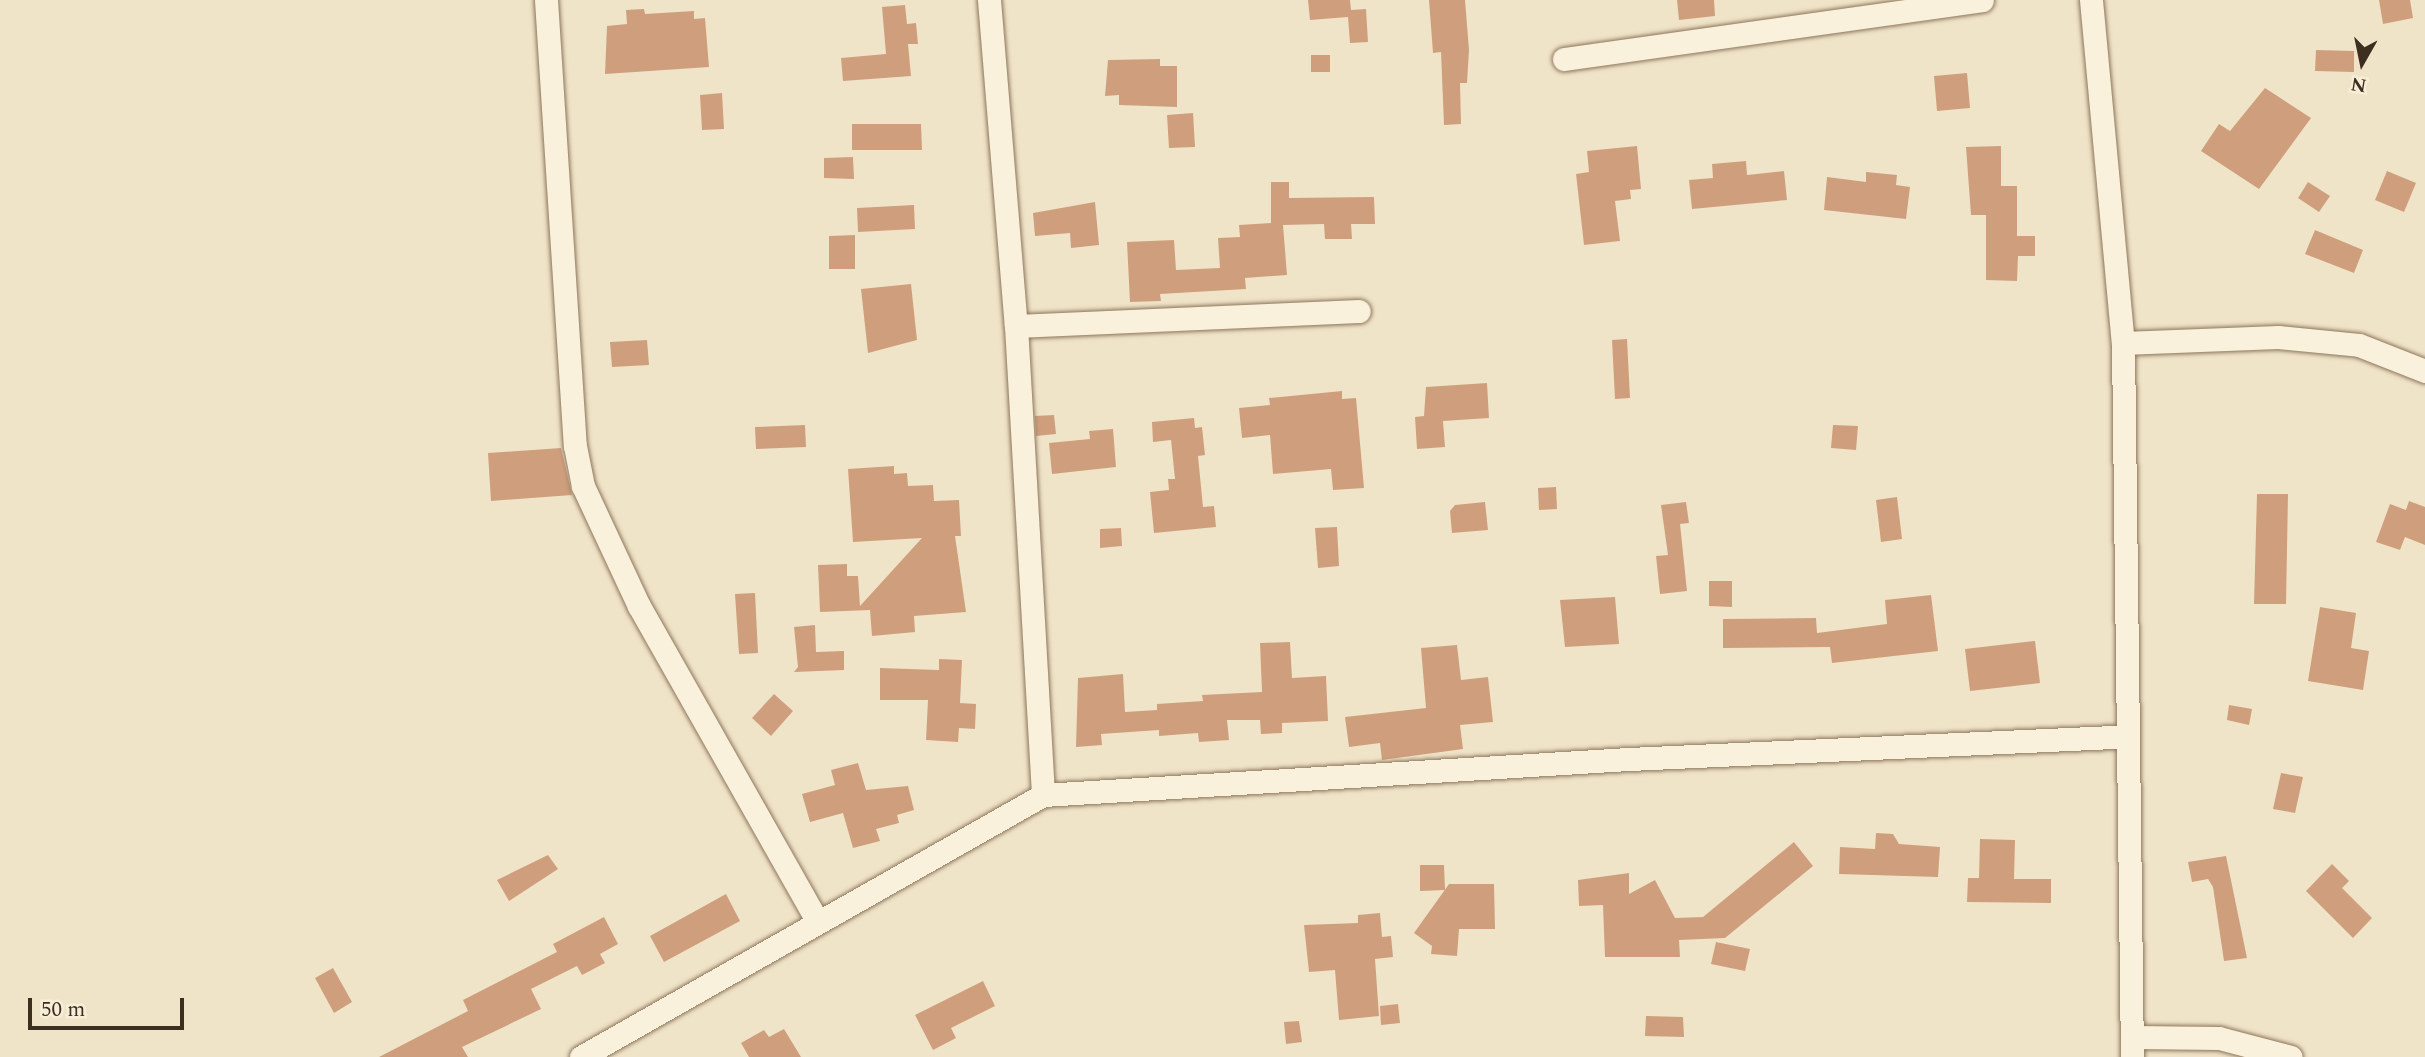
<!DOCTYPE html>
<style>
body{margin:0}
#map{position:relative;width:2425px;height:1057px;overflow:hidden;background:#f0e4c8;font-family:Spectral,serif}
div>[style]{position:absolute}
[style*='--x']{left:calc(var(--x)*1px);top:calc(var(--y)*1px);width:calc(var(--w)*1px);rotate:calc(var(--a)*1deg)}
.building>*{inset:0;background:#cf9f7d}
.roads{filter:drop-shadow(0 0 2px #8d765c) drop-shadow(0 0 2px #8d765c)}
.street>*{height:23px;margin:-11.5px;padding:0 11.5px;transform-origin:11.5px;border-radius:11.5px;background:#faf1dc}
span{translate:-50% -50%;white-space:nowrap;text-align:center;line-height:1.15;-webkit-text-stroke:7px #f7eed8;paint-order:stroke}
.north{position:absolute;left:2327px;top:28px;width:70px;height:70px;-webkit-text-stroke:5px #f7eed8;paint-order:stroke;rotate:189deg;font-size:19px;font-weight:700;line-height:28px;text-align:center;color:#3d2e20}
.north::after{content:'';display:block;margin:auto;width:24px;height:32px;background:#3d2e20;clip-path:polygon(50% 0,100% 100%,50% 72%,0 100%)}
.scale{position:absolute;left:28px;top:998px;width:156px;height:32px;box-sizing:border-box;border:4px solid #3d2e20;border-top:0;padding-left:9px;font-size:21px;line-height:24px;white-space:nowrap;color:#3d2e20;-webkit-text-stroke:5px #f7eed8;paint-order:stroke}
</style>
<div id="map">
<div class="building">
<div style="clip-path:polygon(1308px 0,1350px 0,1351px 10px,1366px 9px,1368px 42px,1350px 43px,1348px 17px,1310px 20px)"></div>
<div style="clip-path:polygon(1429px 0,1465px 0,1469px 50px,1467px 83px,1460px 83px,1461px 124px,1444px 125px,1441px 52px,1433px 53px)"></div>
<div style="clip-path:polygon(1677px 0,1714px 0,1715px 16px,1679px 20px)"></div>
<div style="clip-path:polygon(2379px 0,2410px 0,2413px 18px,2383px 24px)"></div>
<div style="clip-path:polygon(905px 5px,907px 24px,916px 23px,918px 44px,908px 44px,911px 76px,843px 81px,841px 58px,886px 54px,882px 7px)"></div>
<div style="clip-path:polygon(644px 9px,645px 14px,694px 11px,694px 19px,705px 18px,709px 67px,605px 74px,607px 26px,627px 24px,626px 10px)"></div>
<div style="clip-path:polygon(2316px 50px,2354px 51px,2354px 72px,2315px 71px)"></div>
<div style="clip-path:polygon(1311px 55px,1330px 55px,1330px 72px,1311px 72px)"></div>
<div style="clip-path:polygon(1160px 59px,1160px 66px,1177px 66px,1177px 107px,1119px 105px,1119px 95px,1105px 96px,1108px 60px)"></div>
<div style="clip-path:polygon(1967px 73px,1970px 108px,1937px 111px,1934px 76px)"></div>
<div style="clip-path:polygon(2265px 88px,2311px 118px,2259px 189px,2201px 151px,2219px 124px,2230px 131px)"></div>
<div style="clip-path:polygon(722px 93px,724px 129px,702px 130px,700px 95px)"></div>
<div style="clip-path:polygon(1193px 113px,1195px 147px,1169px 148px,1167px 115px)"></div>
<div style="clip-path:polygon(852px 124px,921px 124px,922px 150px,852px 150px)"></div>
<div style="clip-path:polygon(1637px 146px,1641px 189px,1630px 190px,1631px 199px,1615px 201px,1620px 241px,1584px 245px,1576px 174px,1589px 172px,1587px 151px)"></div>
<div style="clip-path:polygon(2001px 146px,2001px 186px,2017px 186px,2017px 236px,2035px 236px,2035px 256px,2018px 256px,2017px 281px,1986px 280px,1986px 215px,1971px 215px,1966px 147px)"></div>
<div style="clip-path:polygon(853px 157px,854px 179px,824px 178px,824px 158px)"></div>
<div style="clip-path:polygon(1746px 161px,1747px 175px,1784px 171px,1787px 200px,1692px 209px,1689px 180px,1713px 178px,1712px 164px)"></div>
<div style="clip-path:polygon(2387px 171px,2416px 183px,2404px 212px,2375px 200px)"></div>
<div style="clip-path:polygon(1866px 172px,1897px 175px,1896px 185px,1910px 187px,1906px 219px,1824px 210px,1827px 177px,1866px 182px)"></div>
<div style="clip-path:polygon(1271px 182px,1289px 182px,1289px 198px,1374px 197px,1375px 224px,1351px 224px,1352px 239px,1325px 239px,1324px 224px,1283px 225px,1287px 275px,1245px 278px,1246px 289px,1160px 294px,1161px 301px,1130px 302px,1127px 242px,1174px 240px,1176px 270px,1220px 268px,1218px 238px,1240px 237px,1239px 225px,1271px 223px)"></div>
<div style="clip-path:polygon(2308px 182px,2330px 196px,2319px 212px,2298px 198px)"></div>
<div style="clip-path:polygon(1095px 202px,1099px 245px,1071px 248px,1070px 233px,1035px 236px,1033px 213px)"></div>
<div style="clip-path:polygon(914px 205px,915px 229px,858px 232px,857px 208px)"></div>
<div style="clip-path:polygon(2315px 230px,2363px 250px,2354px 273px,2305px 254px)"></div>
<div style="clip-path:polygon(855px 235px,855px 269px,829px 269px,829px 236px)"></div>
<div style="clip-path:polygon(911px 284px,917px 340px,868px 353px,861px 289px)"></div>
<div style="clip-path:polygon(1627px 339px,1630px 398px,1615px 399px,1612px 340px)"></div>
<div style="clip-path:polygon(647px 340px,649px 365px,612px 367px,610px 342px)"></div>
<div style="clip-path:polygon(1487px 383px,1489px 418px,1443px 421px,1445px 447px,1417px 449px,1415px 417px,1424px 416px,1426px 387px)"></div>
<div style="clip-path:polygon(1342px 391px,1342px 399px,1356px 398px,1364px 488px,1333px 490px,1331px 469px,1273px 474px,1270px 435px,1242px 438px,1239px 408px,1270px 405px,1269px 398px)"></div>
<div style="clip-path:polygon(1054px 415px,1056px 434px,1036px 436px,1035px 416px)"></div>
<div style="clip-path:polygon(1194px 418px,1195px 428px,1202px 427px,1205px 455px,1198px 456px,1203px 507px,1214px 506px,1216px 527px,1154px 533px,1150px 492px,1169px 490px,1168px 479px,1175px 479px,1171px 440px,1153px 442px,1152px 422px)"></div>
<div style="clip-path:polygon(805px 425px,806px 447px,756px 449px,755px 427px)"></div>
<div style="clip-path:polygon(1833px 425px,1858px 426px,1856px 450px,1831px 448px)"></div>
<div style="clip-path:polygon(1113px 429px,1116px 467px,1052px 474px,1049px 443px,1090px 439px,1089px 431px)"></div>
<div style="clip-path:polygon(561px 448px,572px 495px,491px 501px,488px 453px)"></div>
<div style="clip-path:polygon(894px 466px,894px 474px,907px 473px,908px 486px,933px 485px,934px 501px,959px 500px,961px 536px,955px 536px,966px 612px,914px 616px,915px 632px,872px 636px,870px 610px,820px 612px,818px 565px,847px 564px,847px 576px,858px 576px,860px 606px,922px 538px,853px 542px,848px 469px)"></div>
<div style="clip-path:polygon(1556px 487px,1557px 509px,1539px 510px,1538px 488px)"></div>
<div style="clip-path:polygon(2257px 494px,2288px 494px,2286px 604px,2254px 604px)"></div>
<div style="clip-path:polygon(1897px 497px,1902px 539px,1881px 542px,1876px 500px)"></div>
<div style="clip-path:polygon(2409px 501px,2425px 507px,2425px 545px,2405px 537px,2400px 550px,2376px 542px,2390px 504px,2406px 510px)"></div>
<div style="clip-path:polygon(1485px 502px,1488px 530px,1452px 533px,1450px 511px,1455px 505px)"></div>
<div style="clip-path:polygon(1686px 502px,1689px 523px,1680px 524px,1687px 591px,1660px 594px,1656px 556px,1668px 555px,1661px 505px)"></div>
<div style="clip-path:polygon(1337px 527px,1339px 566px,1318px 568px,1315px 528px)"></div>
<div style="clip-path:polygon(1121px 528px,1122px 546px,1100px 548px,1100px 529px)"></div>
<div style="clip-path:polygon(1709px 581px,1732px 581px,1732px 607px,1709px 606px)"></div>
<div style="clip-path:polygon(755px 593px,758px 653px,739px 654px,735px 594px)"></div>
<div style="clip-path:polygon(1931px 595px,1938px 651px,1832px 663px,1830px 647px,1723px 648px,1723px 619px,1816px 618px,1817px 633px,1887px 624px,1885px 600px)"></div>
<div style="clip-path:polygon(1615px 597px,1619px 644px,1565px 647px,1560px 600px)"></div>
<div style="clip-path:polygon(2320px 607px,2356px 613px,2351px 648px,2369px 651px,2363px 690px,2308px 681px)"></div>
<div style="clip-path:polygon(815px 625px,816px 652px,844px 651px,844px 670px,794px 672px,798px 667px,794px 627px)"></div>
<div style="clip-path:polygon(2035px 641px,2040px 683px,1970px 691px,1965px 649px)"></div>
<div style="clip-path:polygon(1290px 642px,1292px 678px,1326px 676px,1328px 721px,1282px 723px,1282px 733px,1261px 734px,1260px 720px,1227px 720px,1229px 740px,1199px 742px,1198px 733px,1159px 736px,1159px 730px,1101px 734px,1102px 745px,1076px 747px,1078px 678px,1123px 674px,1125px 712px,1157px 710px,1157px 704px,1203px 701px,1202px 695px,1262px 692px,1260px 643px)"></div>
<div style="clip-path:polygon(1457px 645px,1461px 680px,1488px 677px,1493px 722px,1460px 725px,1463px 749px,1382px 760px,1380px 743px,1349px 747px,1345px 717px,1426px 708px,1421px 648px)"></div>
<div style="clip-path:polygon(939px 659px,962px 660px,960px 703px,976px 704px,975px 729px,959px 728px,958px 742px,926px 740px,928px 700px,880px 700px,880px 668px,939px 670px)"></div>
<div style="clip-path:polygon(774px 694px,793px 711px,771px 736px,752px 718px)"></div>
<div style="clip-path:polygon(2229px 705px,2252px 709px,2249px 725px,2227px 720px)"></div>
<div style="clip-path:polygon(858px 763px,866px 790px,908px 786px,914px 810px,897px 815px,899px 823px,876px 829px,880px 841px,853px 848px,843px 813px,810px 822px,802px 794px,835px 785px,831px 770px)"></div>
<div style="clip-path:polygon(2281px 773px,2303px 777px,2295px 813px,2273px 809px)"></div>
<div style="clip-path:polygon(1876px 833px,1893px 834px,1899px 844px,1940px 847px,1938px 877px,1839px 874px,1840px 847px,1875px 849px)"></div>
<div style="clip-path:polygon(1980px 839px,2015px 840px,2014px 879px,2051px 879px,2051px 903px,1967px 902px,1968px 878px,1979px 878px)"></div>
<div style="clip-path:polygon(1794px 842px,1813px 866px,1725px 938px,1679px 940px,1680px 957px,1605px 957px,1603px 905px,1579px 906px,1578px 880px,1629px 873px,1629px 894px,1655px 880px,1675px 918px,1703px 917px)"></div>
<div style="clip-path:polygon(548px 855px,558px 869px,509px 901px,497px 880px)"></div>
<div style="clip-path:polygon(2226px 856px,2247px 958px,2224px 961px,2213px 887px,2208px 879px,2192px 882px,2188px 862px)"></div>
<div style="clip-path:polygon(2332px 864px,2349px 881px,2342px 888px,2372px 918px,2353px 938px,2306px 891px)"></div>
<div style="clip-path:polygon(1420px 865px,1444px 865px,1445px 890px,1420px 891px)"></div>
<div style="clip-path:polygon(1449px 884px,1494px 884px,1495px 929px,1459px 929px,1457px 956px,1431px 954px,1432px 946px,1414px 933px)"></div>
<div style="clip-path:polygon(726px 894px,740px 921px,664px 962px,650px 936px)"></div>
<div style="clip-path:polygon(1380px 913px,1382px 937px,1391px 936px,1393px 957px,1375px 959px,1379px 1016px,1339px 1020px,1335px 970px,1309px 972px,1304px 925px,1358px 923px,1358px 915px)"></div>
<div style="clip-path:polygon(604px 917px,618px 944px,600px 954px,605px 963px,582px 975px,577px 966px,531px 989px,541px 1009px,462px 1047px,468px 1057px,379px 1057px,468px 1011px,463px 1000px,557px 952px,553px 944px)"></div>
<div style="clip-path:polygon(1716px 942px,1750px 949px,1745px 971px,1711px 964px)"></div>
<div style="clip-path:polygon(333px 968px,352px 1002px,334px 1013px,315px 978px)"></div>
<div style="clip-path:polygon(983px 981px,995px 1006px,951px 1028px,956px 1038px,933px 1050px,915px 1015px)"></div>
<div style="clip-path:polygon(1398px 1004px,1400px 1023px,1381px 1025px,1380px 1006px)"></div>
<div style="clip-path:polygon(1646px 1016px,1683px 1017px,1684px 1037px,1645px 1036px)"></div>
<div style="clip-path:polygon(1299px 1021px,1302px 1042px,1286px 1044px,1284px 1022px)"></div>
<div style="clip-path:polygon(784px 1029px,801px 1057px,749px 1057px,741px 1043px,764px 1030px,769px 1037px)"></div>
</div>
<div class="roads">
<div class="street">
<div style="--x:546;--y:0;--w:447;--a:86.3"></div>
<div style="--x:575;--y:446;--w:41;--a:78.7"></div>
<div style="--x:583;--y:486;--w:132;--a:65"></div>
<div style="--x:639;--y:606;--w:363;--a:60.5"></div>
<div style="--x:989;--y:0;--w:327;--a:85.3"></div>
<div style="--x:1016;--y:326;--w:470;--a:86.7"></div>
<div style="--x:2091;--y:0;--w:344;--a:84.7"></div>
<div style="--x:2123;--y:343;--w:714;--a:89.28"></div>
<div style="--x:1564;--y:59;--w:422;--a:-8"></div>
<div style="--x:1016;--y:326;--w:343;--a:-2.5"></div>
<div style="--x:2123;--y:343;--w:155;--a:-2.2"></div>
<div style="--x:2278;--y:337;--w:81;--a:5.6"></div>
<div style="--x:2359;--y:345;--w:71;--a:21.5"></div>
<div style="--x:2133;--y:1037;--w:86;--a:0.7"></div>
<div style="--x:2219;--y:1038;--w:74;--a:14.8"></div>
<div style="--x:581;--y:1057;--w:531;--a:-29.56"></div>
<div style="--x:1043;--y:795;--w:587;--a:-3.52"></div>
<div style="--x:1629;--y:759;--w:498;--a:-2.6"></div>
</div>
</div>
<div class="north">N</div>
<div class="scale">50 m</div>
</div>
